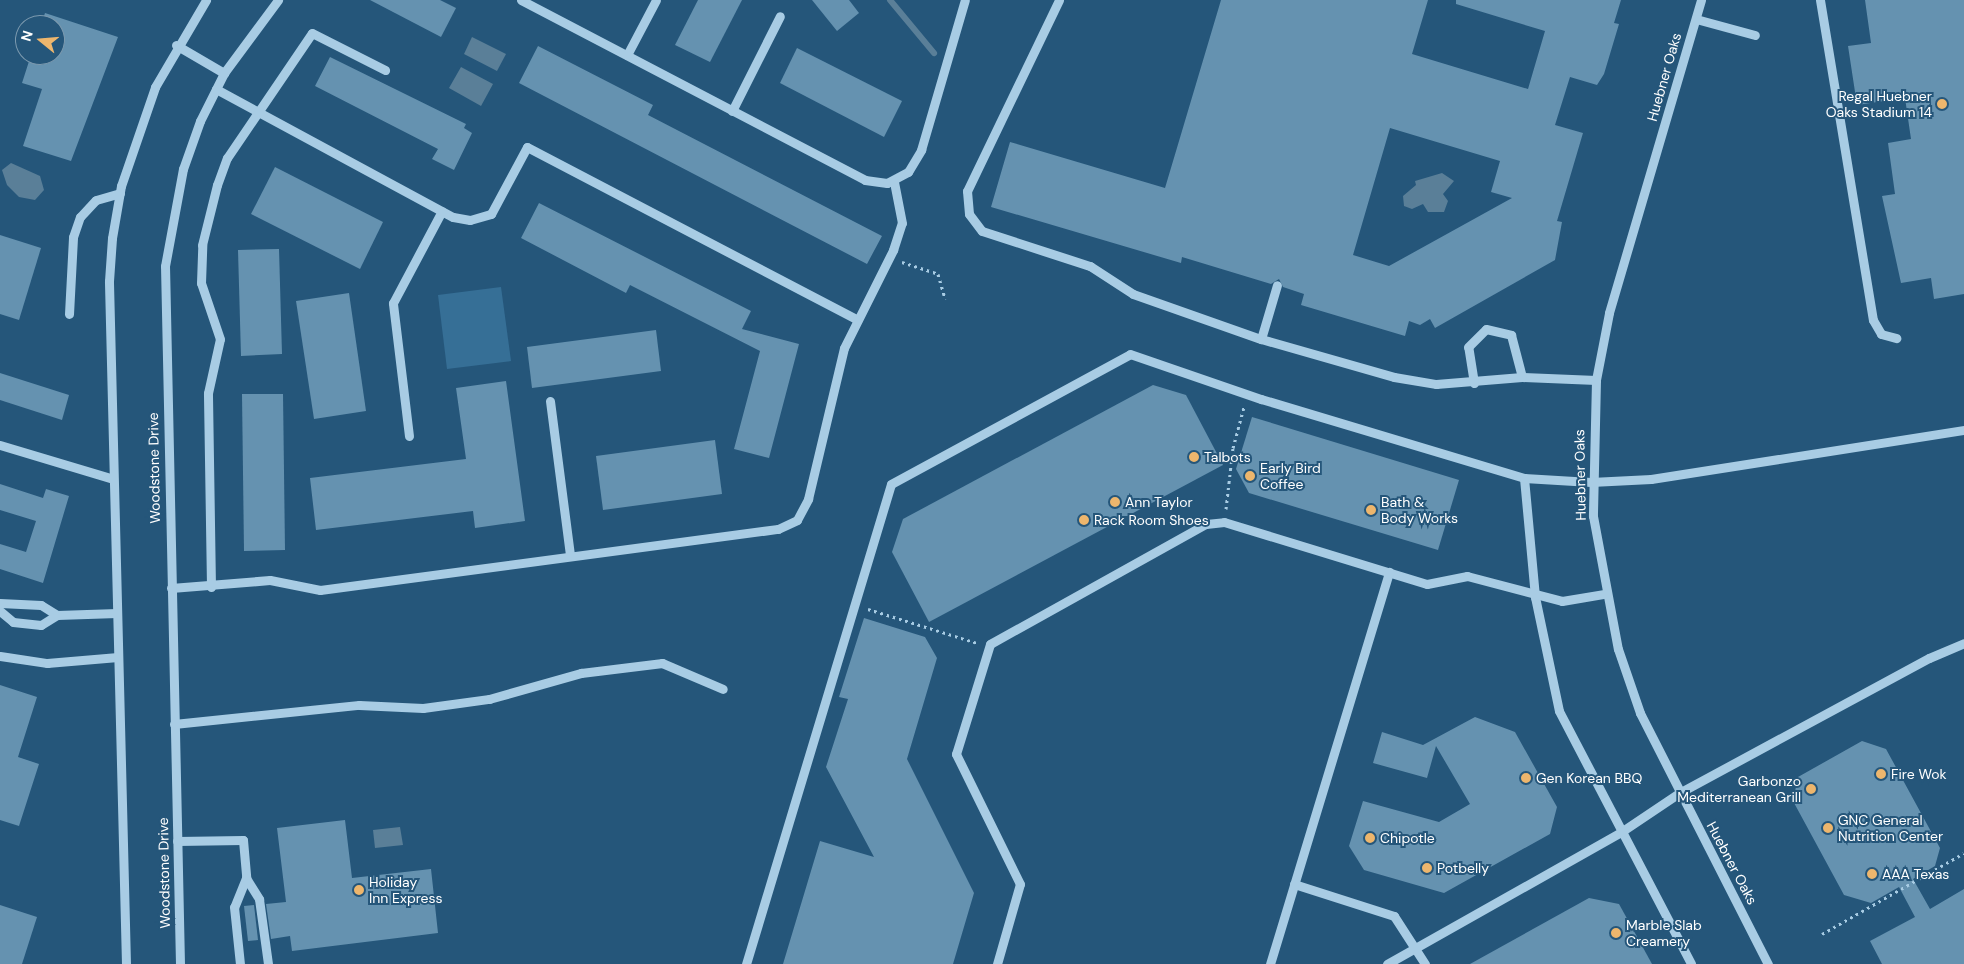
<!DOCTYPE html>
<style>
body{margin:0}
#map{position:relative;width:1964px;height:964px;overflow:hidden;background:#25567a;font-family:"DM Sans",sans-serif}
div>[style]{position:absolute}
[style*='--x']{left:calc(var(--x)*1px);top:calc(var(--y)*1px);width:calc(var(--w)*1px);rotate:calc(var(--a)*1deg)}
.green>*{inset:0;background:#366f96}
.water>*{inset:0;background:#5a7f98}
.stream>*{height:6px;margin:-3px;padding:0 3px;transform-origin:3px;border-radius:3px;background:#5a7f98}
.building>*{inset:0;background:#6592b0}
.path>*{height:3px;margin-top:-1.5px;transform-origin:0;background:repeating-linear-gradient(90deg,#a8cce4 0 2.5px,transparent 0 6.5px)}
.minor>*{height:9px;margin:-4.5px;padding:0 4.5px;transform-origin:4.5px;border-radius:4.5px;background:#a8cce4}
.dots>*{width:14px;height:14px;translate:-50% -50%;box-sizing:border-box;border:2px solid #25567a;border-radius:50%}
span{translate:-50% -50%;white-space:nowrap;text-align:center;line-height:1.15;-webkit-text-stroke:4px #25567a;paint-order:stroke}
.street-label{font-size:14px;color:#fff}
.poi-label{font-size:14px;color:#fff}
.right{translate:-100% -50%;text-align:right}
.left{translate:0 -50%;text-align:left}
.north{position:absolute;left:15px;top:15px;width:50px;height:50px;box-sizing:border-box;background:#25567a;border:1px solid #7c9aaf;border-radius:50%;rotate:287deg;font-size:14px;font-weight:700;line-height:20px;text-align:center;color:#fff}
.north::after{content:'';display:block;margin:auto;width:18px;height:22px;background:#edb66d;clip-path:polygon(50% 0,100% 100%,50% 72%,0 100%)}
</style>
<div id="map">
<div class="green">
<div style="clip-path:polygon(501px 287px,511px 361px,447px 369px,438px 295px)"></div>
</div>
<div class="water">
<div style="clip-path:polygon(472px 37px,506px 54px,497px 71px,464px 54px)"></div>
<div style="clip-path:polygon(461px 67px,493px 84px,481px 106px,449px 88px)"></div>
<div style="clip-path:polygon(11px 163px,40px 176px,44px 190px,35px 200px,19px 197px,7px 185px,2px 170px)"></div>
<div style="clip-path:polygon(1442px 173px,1454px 181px,1443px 194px,1448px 201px,1444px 212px,1428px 212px,1423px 204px,1412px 209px,1404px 206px,1403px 196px,1416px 185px,1415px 181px)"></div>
<div style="clip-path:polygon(400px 827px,403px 845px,375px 848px,373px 830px)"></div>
</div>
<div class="stream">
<div style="--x:890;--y:0;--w:69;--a:50.3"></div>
</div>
<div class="building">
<div style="clip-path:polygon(370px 0,440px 0,456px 8px,441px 37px)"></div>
<div style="clip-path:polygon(698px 0,742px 0,710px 62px,675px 45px)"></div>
<div style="clip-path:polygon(812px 0,849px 0,859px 13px,837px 31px)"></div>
<div style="clip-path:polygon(evenodd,1221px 0,1428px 0,1412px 54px,1528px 89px,1545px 31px,1456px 4px,1456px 0,1621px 0,1614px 23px,1619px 24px,1604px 74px,1597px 85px,1570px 77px,1555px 125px,1583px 133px,1557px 221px,1562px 222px,1555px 260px,1435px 328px,1430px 319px,1420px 325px,1409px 321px,1405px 336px,1301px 305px,1304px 294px,1283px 287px,1279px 279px,1271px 284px,1182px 257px,1181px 263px,991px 207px,1010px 142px,1165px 188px,1221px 0,1390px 128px,1500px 161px,1491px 192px,1512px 198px,1389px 266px,1353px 255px,1390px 128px)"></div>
<div style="clip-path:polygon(1865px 0,1964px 0,1964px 294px,1934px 299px,1931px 278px,1901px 283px,1882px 196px,1895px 194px,1888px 143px,1911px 139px,1905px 98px,1857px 105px,1848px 46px,1871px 43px)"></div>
<div style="clip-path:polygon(45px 13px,118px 37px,71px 161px,23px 146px,42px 89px,22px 83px,31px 55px,55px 55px,55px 25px,41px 25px)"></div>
<div style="clip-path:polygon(538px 46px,653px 105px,648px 115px,882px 236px,867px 264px,519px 83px)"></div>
<div style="clip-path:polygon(797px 48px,902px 101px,884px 137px,780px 83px)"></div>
<div style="clip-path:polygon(330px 57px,466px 124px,464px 128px,472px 133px,454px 170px,432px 159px,438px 149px,315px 86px)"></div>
<div style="clip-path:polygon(275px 167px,383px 222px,360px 269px,251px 214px)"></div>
<div style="clip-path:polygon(539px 203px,751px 311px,742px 329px,799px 344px,769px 458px,734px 449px,760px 351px,630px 285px,626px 293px,521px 238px)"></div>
<div style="clip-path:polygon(0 235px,41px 248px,19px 320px,0 314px)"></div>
<div style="clip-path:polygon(279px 249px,282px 354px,241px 356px,238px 250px)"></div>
<div style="clip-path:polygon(349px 293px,366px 411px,314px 419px,296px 301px)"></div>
<div style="clip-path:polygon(656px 330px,661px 371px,532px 388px,527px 347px)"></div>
<div style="clip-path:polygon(0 373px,69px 395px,62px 420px,0 400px)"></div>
<div style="clip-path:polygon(506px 381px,525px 521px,475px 528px,473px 511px,316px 530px,310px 478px,466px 459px,456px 388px)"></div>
<div style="clip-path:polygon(1153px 385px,1186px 395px,1223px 465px,929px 622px,892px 552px,903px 519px)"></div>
<div style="clip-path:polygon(242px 394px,283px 394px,285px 550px,244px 551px)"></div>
<div style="clip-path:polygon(1252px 417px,1459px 480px,1438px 550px,1249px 493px,1236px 469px)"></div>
<div style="clip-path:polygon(715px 440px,722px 494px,603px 510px,596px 456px)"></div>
<div style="clip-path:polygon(0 484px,43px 498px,46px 489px,69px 496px,43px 583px,0 569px,0 544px,26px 552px,36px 521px,0 510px)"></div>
<div style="clip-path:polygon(864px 618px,925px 637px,937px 658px,907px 759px,974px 893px,953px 964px,783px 964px,820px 841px,874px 857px,826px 767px,848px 699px,839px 697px)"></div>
<div style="clip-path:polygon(0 685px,37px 697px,18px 757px,39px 764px,19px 826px,0 820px)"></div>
<div style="clip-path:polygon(1475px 717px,1515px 732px,1557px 807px,1550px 834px,1444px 893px,1364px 870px,1349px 846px,1363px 801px,1439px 822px,1470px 804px,1436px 746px,1427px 778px,1373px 763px,1382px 732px,1423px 745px)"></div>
<div style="clip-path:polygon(1862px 741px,1886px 749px,1940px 848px,1935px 866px,1913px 879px,1930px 909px,1964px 889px,1964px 964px,1882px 964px,1870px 941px,1915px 917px,1899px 887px,1871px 903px,1844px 895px,1793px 801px,1798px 777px)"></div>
<div style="clip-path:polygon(345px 820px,352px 878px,431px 869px,438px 933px,292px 951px,290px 936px,271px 939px,266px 904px,286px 902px,277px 828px)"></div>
<div style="clip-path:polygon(1589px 898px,1619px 904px,1652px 964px,1470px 964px)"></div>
<div style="clip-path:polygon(0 905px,37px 917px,22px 964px,0 964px)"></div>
<div style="clip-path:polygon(254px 905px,258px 940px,248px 941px,244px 906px)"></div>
</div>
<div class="path">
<div style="--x:902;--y:262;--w:38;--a:18"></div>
<div style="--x:938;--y:274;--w:26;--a:74"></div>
<div style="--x:1226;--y:509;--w:61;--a:-83.5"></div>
<div style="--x:1233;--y:448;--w:42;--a:-75"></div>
<div style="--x:868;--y:609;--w:114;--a:17.3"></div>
<div style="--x:1822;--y:934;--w:163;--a:-29.7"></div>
</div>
<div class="minor">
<div style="--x:521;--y:0;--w:388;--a:27.6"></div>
<div style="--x:865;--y:180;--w:22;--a:8"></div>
<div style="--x:887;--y:183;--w:24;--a:-28"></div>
<div style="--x:908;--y:172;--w:26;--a:-59"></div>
<div style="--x:921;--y:150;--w:156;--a:-73.7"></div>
<div style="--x:1059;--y:0;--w:212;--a:115.7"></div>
<div style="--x:967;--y:191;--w:23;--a:85"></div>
<div style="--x:969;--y:214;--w:21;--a:53"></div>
<div style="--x:982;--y:231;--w:114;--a:18"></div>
<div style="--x:1090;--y:266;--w:51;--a:33.1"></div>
<div style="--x:1133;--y:294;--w:136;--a:19.4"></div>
<div style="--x:1261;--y:339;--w:138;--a:15.9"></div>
<div style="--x:1394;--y:377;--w:43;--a:9.5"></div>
<div style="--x:1436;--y:384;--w:86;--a:-4.7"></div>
<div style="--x:1522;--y:377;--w:74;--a:2.3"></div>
<div style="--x:1701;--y:0;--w:326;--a:106.4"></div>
<div style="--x:1609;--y:313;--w:68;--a:101"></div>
<div style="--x:1596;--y:380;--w:136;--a:91.3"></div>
<div style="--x:1593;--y:516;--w:135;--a:79.4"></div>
<div style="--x:1618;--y:649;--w:68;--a:71"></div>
<div style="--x:1640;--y:713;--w:282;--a:63"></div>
<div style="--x:1820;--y:0;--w:324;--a:80.6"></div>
<div style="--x:1873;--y:320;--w:16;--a:60"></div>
<div style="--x:1881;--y:334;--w:16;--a:15"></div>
<div style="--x:1696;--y:19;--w:61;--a:15.2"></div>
<div style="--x:176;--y:45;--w:56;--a:30.3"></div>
<div style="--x:627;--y:55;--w:62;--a:-62.2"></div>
<div style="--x:216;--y:89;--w:269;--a:28.4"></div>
<div style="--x:453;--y:217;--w:17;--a:10"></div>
<div style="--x:470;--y:220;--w:22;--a:-16"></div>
<div style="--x:491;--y:214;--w:76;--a:-61.8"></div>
<div style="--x:527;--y:147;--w:373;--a:27.6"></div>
<div style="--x:732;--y:111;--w:106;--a:-63.2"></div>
<div style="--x:69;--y:314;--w:77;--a:-87"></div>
<div style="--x:73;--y:237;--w:21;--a:-71"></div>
<div style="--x:80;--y:217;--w:23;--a:-47"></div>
<div style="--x:96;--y:200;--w:25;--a:-16"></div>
<div style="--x:1261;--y:339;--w:56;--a:-73.5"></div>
<div style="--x:1474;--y:383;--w:36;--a:-99"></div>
<div style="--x:1468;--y:347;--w:25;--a:-45"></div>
<div style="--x:1486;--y:329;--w:26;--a:13"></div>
<div style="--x:1511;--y:335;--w:43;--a:75.3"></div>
<div style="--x:550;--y:401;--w:156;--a:82.6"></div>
<div style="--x:409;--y:436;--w:134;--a:-96.9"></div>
<div style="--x:393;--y:303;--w:104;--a:-62"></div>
<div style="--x:0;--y:445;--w:118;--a:16.7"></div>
<div style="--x:1524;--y:478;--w:120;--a:84.7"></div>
<div style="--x:1535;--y:597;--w:116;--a:78.1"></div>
<div style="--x:1559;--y:711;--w:285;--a:62.4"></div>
<div style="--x:211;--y:587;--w:194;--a:-90.9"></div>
<div style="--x:208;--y:393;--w:55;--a:-77.5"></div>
<div style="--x:220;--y:339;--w:59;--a:-108.7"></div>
<div style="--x:201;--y:283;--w:38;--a:-88"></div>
<div style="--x:202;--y:245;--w:62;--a:-76"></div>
<div style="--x:217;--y:185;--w:29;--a:-70"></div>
<div style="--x:227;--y:158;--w:151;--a:-55.8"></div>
<div style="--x:312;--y:33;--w:82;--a:26.9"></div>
<div style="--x:171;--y:588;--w:99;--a:-4.6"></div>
<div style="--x:270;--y:580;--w:51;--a:11.3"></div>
<div style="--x:320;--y:590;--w:462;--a:-7.6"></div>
<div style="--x:778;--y:529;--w:21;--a:-25"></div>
<div style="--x:797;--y:520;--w:24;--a:-62"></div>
<div style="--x:808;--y:499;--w:155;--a:-76.6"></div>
<div style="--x:844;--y:348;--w:110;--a:-63.4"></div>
<div style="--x:893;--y:250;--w:28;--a:-72"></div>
<div style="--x:902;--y:223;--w:42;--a:-101"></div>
<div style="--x:0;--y:603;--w:41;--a:2.8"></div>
<div style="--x:41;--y:605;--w:19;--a:32"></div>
<div style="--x:0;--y:611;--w:17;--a:40"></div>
<div style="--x:13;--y:622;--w:28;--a:6"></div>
<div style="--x:41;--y:625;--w:19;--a:-32"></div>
<div style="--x:57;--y:615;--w:60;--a:-1.9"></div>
<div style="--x:0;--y:656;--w:48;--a:8.5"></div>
<div style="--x:47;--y:663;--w:71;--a:-4.8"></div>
<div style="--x:174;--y:724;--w:186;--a:-5.9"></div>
<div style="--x:359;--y:705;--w:64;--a:2.7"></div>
<div style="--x:423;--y:708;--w:67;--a:-7.8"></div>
<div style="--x:489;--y:699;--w:96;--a:-15.8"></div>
<div style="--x:581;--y:673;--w:82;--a:-7"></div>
<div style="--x:662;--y:663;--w:66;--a:23.1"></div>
<div style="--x:177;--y:841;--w:66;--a:-0.9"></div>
<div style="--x:243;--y:840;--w:38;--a:85"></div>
<div style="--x:246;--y:878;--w:31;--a:112"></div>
<div style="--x:234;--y:907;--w:57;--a:84"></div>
<div style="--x:246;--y:878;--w:25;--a:58"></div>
<div style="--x:259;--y:899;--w:66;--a:82.1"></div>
<div style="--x:1294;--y:884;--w:105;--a:17.7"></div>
<div style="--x:1394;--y:916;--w:57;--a:57.1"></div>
<div style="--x:126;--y:964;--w:683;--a:-91.43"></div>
<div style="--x:109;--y:281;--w:43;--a:-86"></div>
<div style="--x:112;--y:238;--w:53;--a:-80.2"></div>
<div style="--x:121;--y:186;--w:105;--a:-71"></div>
<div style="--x:155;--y:87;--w:101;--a:-59.6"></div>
<div style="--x:180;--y:964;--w:698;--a:-91.23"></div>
<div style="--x:165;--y:266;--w:99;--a:-79.5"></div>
<div style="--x:183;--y:169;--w:51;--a:-70.5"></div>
<div style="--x:200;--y:121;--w:54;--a:-63.4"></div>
<div style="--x:224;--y:73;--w:91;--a:-53.5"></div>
<div style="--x:746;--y:964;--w:501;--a:-73.19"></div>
<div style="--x:891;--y:484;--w:272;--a:-28.5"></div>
<div style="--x:1130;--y:354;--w:139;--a:19"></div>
<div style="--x:1261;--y:399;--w:275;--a:16.7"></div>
<div style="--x:1524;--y:478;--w:67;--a:3.4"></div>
<div style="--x:1591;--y:482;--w:60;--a:-2.9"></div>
<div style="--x:1651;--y:479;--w:317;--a:-8.9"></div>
<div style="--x:997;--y:964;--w:83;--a:-74"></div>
<div style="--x:1020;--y:884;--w:145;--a:-116.2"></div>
<div style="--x:956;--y:754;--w:115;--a:-72.8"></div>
<div style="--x:990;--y:644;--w:247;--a:-29.1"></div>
<div style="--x:1206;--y:524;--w:18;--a:-6"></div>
<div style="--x:1224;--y:522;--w:212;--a:17"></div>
<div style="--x:1427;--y:584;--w:41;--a:-11.3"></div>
<div style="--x:1467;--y:576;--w:98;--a:14.7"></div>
<div style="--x:1562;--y:601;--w:43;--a:-9.5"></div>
<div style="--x:1270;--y:964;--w:410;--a:-73.1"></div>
<div style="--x:1387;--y:964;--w:269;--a:-29.4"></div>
<div style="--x:1621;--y:832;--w:70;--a:-33.9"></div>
<div style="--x:1679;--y:793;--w:284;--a:-28.4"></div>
<div style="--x:1929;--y:658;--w:38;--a:-23"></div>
</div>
<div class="dots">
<div style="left:1942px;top:104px;background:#edb66d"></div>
<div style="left:1194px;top:457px;background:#edb66d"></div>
<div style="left:1250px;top:476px;background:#edb66d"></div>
<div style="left:1115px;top:502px;background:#edb66d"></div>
<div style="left:1371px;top:510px;background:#edb66d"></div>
<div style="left:1084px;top:520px;background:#edb66d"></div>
<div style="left:1881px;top:774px;background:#edb66d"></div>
<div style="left:1526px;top:778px;background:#edb66d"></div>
<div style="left:1811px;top:789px;background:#edb66d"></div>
<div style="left:1828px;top:828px;background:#edb66d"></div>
<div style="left:1370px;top:838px;background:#edb66d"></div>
<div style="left:1427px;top:868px;background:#edb66d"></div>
<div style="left:1872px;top:874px;background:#edb66d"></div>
<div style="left:359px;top:890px;background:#edb66d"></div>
<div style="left:1616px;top:933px;background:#edb66d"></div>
</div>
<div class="street-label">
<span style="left:1664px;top:77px;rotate:-74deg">Huebner Oaks</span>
<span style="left:154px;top:468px;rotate:-91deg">Woodstone Drive</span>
<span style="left:1580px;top:475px;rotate:-91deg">Huebner Oaks</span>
<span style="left:1732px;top:863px;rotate:62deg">Huebner Oaks</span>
<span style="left:164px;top:873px;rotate:-91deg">Woodstone Drive</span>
</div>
<div class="poi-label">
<span class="right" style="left:1932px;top:104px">Regal Huebner<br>Oaks Stadium 14</span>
<span class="left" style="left:1204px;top:457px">Talbots</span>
<span class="left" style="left:1260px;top:476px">Early Bird<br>Coffee</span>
<span class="left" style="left:1125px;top:502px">Ann Taylor</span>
<span class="left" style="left:1381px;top:510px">Bath &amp;<br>Body Works</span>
<span class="left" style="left:1094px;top:520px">Rack Room Shoes</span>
<span class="left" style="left:1891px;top:774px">Fire Wok</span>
<span class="left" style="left:1536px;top:778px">Gen Korean BBQ</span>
<span class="right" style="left:1801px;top:789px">Garbonzo<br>Mediterranean Grill</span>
<span class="left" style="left:1838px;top:828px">GNC General<br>Nutrition Center</span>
<span class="left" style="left:1380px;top:838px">Chipotle</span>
<span class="left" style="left:1437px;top:868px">Potbelly</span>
<span class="left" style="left:1882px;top:874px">AAA Texas</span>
<span class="left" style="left:369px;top:890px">Holiday<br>Inn Express</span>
<span class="left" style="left:1626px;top:933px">Marble Slab<br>Creamery</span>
</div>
<div class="north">N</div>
</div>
